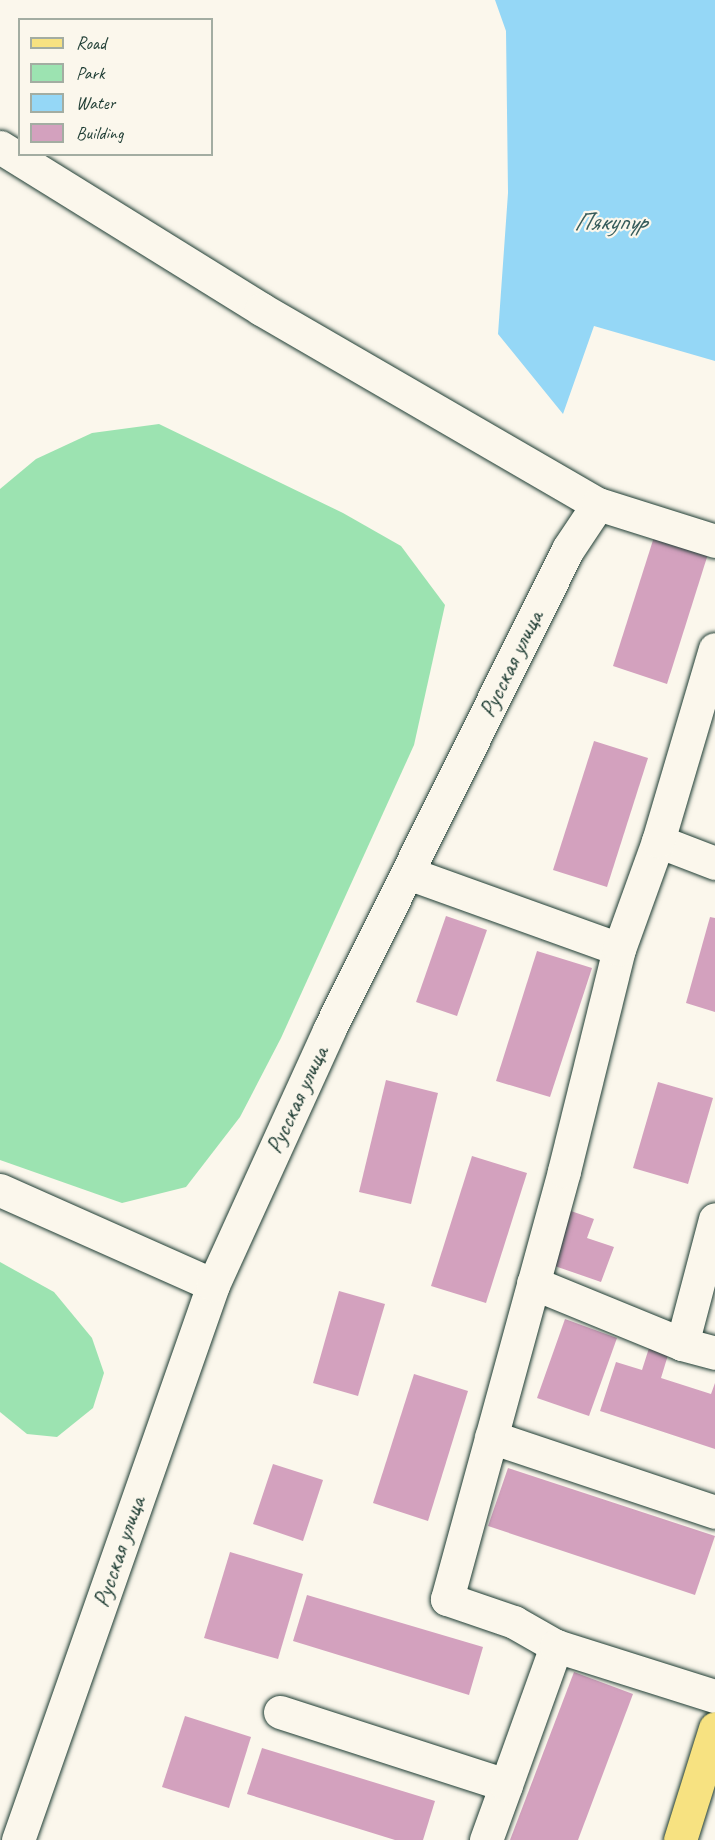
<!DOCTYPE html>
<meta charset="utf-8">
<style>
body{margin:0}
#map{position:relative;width:715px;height:1840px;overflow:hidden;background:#fbf7ec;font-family:Caveat,sans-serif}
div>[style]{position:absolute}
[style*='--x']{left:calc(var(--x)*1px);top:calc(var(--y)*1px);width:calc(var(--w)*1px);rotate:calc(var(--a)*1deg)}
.green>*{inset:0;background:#9ce3b1}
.water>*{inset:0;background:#95d7f6}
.building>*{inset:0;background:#d3a1be}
.roads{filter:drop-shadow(0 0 2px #1f3d34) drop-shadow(0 0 2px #1f3d34)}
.minor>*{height:33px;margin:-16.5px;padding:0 16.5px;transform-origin:16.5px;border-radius:16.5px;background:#fbf7ec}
.major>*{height:33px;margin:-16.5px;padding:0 16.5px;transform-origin:16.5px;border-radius:16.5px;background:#f7e281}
span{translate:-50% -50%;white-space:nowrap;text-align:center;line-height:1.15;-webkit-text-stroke:4.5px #fbf7ec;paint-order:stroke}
.street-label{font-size:24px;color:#1f3d34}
.water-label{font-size:26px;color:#375c5b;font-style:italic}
.legend{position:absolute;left:18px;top:18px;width:195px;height:138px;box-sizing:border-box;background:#fbf7ec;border:2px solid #a3ada2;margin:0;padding:8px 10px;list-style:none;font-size:18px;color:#1f3d34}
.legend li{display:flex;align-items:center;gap:12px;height:30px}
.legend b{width:30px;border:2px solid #a3ada2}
</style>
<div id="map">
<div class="green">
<div style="clip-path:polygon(159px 424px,343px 513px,401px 546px,445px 605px,414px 745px,281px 1038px,240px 1117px,186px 1187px,122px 1203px,0 1160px,0 489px,36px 459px,92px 433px)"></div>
<div style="clip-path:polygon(0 1262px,54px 1292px,92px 1338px,104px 1373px,93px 1408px,57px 1437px,27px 1434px,0 1412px)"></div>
</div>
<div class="water">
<div style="clip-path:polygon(495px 0,715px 0,715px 361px,594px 326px,563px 414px,498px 334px,508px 193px,506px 31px)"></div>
</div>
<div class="building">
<div style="clip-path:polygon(654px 537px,708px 554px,667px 684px,613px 666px)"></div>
<div style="clip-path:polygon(594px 741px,648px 758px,607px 887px,553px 870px)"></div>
<div style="clip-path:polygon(446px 916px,487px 930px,457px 1016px,416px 1002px)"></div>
<div style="clip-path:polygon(710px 917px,715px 918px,715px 1012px,686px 1003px)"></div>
<div style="clip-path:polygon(537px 951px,592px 968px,550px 1097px,496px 1081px)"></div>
<div style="clip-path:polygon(386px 1080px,438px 1093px,411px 1204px,359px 1192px)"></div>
<div style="clip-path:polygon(658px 1082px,713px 1098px,688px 1184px,633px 1168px)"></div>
<div style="clip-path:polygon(472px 1156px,527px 1173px,486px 1303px,431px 1286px)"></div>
<div style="clip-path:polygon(568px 1210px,594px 1219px,587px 1238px,614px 1247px,601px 1282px,549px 1264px)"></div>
<div style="clip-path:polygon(339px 1291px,385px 1304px,358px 1396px,313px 1383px)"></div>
<div style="clip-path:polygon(565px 1319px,617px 1338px,589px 1416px,537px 1398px)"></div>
<div style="clip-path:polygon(649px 1348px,668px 1355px,661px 1378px,711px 1394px,715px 1383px,715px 1449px,600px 1411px,616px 1362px,642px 1370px)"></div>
<div style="clip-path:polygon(414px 1374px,468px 1391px,428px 1521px,373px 1503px)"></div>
<div style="clip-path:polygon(273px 1464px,323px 1480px,303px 1541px,253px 1524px)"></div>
<div style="clip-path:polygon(508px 1468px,715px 1536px,695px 1595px,488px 1526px)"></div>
<div style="clip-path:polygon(230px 1552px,303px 1574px,278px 1659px,204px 1638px)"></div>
<div style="clip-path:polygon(307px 1595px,483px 1647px,469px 1695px,293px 1641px)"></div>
<div style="clip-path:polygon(574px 1672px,633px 1694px,578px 1840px,510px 1840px)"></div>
<div style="clip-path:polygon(185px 1716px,251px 1737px,229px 1808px,162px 1787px)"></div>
<div style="clip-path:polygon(262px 1748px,435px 1801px,423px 1840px,395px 1840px,247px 1794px)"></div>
</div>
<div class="roads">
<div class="minor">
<div style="--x:0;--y:147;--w:307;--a:31.8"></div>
<div style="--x:261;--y:309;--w:389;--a:30.1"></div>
<div style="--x:658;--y:841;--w:61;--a:21.1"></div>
<div style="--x:408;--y:873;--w:224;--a:19.8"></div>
<div style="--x:0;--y:1190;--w:233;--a:24"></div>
<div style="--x:533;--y:1283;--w:161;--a:22.3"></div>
<div style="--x:682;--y:1344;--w:34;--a:15"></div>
<div style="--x:682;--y:1344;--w:129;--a:-75.2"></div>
<div style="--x:491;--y:1437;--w:236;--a:18.5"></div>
<div style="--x:556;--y:1646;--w:48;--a:-150.3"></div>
<div style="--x:514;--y:1622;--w:71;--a:-161.1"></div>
<div style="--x:447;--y:1599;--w:444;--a:-74.7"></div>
<div style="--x:564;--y:1171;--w:229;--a:-76.1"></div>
<div style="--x:619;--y:949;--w:115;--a:-70.1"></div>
<div style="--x:658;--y:841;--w:200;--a:-73.5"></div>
<div style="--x:280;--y:1712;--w:237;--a:17.9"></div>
<div style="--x:506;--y:1785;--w:59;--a:110"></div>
<div style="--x:506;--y:1785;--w:148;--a:-70.2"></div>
<div style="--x:556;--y:1646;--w:167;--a:17.5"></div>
<div style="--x:18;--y:1840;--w:588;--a:-70.64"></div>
<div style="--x:213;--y:1285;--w:280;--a:-65.5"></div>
<div style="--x:329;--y:1030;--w:537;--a:-63.58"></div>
<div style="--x:568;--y:549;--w:54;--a:-56.3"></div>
<div style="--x:598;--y:504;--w:123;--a:17.5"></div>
</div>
<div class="major">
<div style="--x:680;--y:1840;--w:117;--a:-72.6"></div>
</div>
</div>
<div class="street-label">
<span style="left:511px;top:664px;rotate:-64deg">Русская улица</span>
<span style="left:297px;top:1100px;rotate:-65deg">Русская улица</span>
<span style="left:119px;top:1552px;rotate:-71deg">Русская улица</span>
</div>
<div class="water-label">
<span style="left:610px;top:222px">Пякупур</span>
</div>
<ul class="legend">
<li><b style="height:8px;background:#f7e281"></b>Road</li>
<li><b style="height:16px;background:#9ce3b1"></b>Park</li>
<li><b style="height:16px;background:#95d7f6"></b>Water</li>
<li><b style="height:16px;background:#d3a1be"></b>Building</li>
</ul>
</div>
